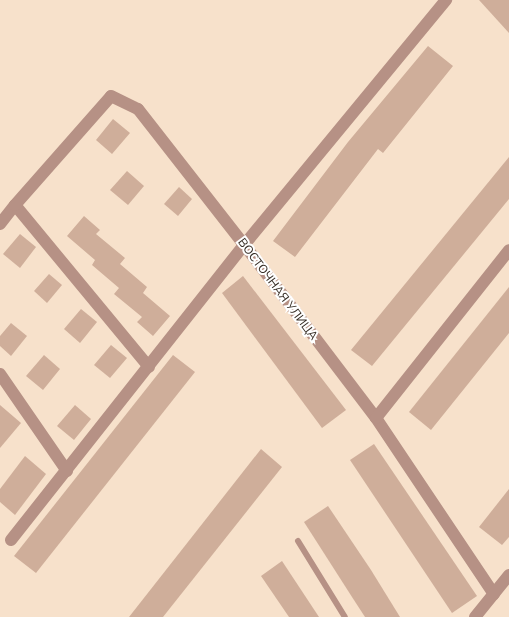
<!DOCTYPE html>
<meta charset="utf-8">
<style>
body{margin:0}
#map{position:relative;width:509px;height:617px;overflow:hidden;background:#f7e1cb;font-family:Mulish,sans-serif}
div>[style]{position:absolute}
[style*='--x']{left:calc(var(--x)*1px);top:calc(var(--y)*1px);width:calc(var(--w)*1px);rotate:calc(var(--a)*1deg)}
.building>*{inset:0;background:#cfae9a}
.lane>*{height:6px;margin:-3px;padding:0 3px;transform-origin:3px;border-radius:3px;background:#b69185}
.street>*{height:12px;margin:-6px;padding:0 6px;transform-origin:6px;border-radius:6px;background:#b69185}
span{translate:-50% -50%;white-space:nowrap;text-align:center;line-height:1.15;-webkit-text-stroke:4px #fff;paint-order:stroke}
.street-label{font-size:12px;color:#342b23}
</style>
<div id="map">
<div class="building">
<div style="clip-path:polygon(479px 0,509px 0,509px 33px)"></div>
<div style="clip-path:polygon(428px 46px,453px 66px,383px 153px,378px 149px,295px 257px,273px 241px,348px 142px)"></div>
<div style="clip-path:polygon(113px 119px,130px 133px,112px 154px,96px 140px)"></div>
<div style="clip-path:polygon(509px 157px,509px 199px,372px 366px,351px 350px)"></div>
<div style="clip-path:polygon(127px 171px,144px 186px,128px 205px,110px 190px)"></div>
<div style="clip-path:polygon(179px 187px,192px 199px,178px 216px,164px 204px)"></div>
<div style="clip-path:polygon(84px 216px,100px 230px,96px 234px,125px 258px,120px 264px,147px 287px,143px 293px,170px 316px,153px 336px,137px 322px,142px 317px,114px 294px,119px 288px,92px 265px,95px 260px,67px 236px)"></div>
<div style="clip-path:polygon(20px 234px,36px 247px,20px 268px,3px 254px)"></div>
<div style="clip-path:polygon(49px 274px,62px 285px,47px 303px,34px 291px)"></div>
<div style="clip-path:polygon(243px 276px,346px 410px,322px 428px,222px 293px)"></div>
<div style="clip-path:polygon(509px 287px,509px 333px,431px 430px,409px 412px)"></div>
<div style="clip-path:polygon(81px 309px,97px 322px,80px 343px,64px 329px)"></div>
<div style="clip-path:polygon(11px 323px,27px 336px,11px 356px,0 346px,0 336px)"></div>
<div style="clip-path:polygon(111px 345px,127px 358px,110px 378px,94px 365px)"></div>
<div style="clip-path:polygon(44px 355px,60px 369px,43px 390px,26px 376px)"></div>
<div style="clip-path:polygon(173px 355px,195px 372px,36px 573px,14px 556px)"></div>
<div style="clip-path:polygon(0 405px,21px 423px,0 448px)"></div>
<div style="clip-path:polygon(75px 405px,91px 419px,74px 440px,57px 426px)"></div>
<div style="clip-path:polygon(374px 444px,477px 596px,452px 613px,350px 460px)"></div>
<div style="clip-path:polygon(261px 449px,282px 467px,163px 617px,129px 617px)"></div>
<div style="clip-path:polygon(25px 456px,46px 474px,15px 515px,0 502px,0 489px)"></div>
<div style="clip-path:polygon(509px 489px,509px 537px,502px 545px,479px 527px)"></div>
<div style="clip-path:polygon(328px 506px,371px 570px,400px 617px,365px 617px,352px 597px,304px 522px)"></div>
<div style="clip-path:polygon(282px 561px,319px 617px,289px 617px,261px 576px)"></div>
</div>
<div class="lane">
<div style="--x:298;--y:541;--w:89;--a:58.3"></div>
</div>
<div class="street">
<div style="--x:0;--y:224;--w:24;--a:-52"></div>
<div style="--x:149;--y:367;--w:210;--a:-129.6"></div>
<div style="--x:15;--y:205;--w:145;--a:-48.6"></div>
<div style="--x:111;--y:96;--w:30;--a:26"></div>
<div style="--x:138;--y:109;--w:197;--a:52"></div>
<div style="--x:259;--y:264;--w:193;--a:52.8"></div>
<div style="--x:376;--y:418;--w:212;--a:56.2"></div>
<div style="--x:0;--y:374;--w:118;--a:55.4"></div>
<div style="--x:376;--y:418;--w:214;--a:-51.6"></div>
<div style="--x:11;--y:540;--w:376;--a:-51.7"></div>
<div style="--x:244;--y:245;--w:318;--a:-50.5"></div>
<div style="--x:475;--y:617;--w:54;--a:-51"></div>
</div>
<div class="street-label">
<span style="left:278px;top:289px;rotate:53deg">ВОСТОЧНАЯ УЛИЦА</span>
</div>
</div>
